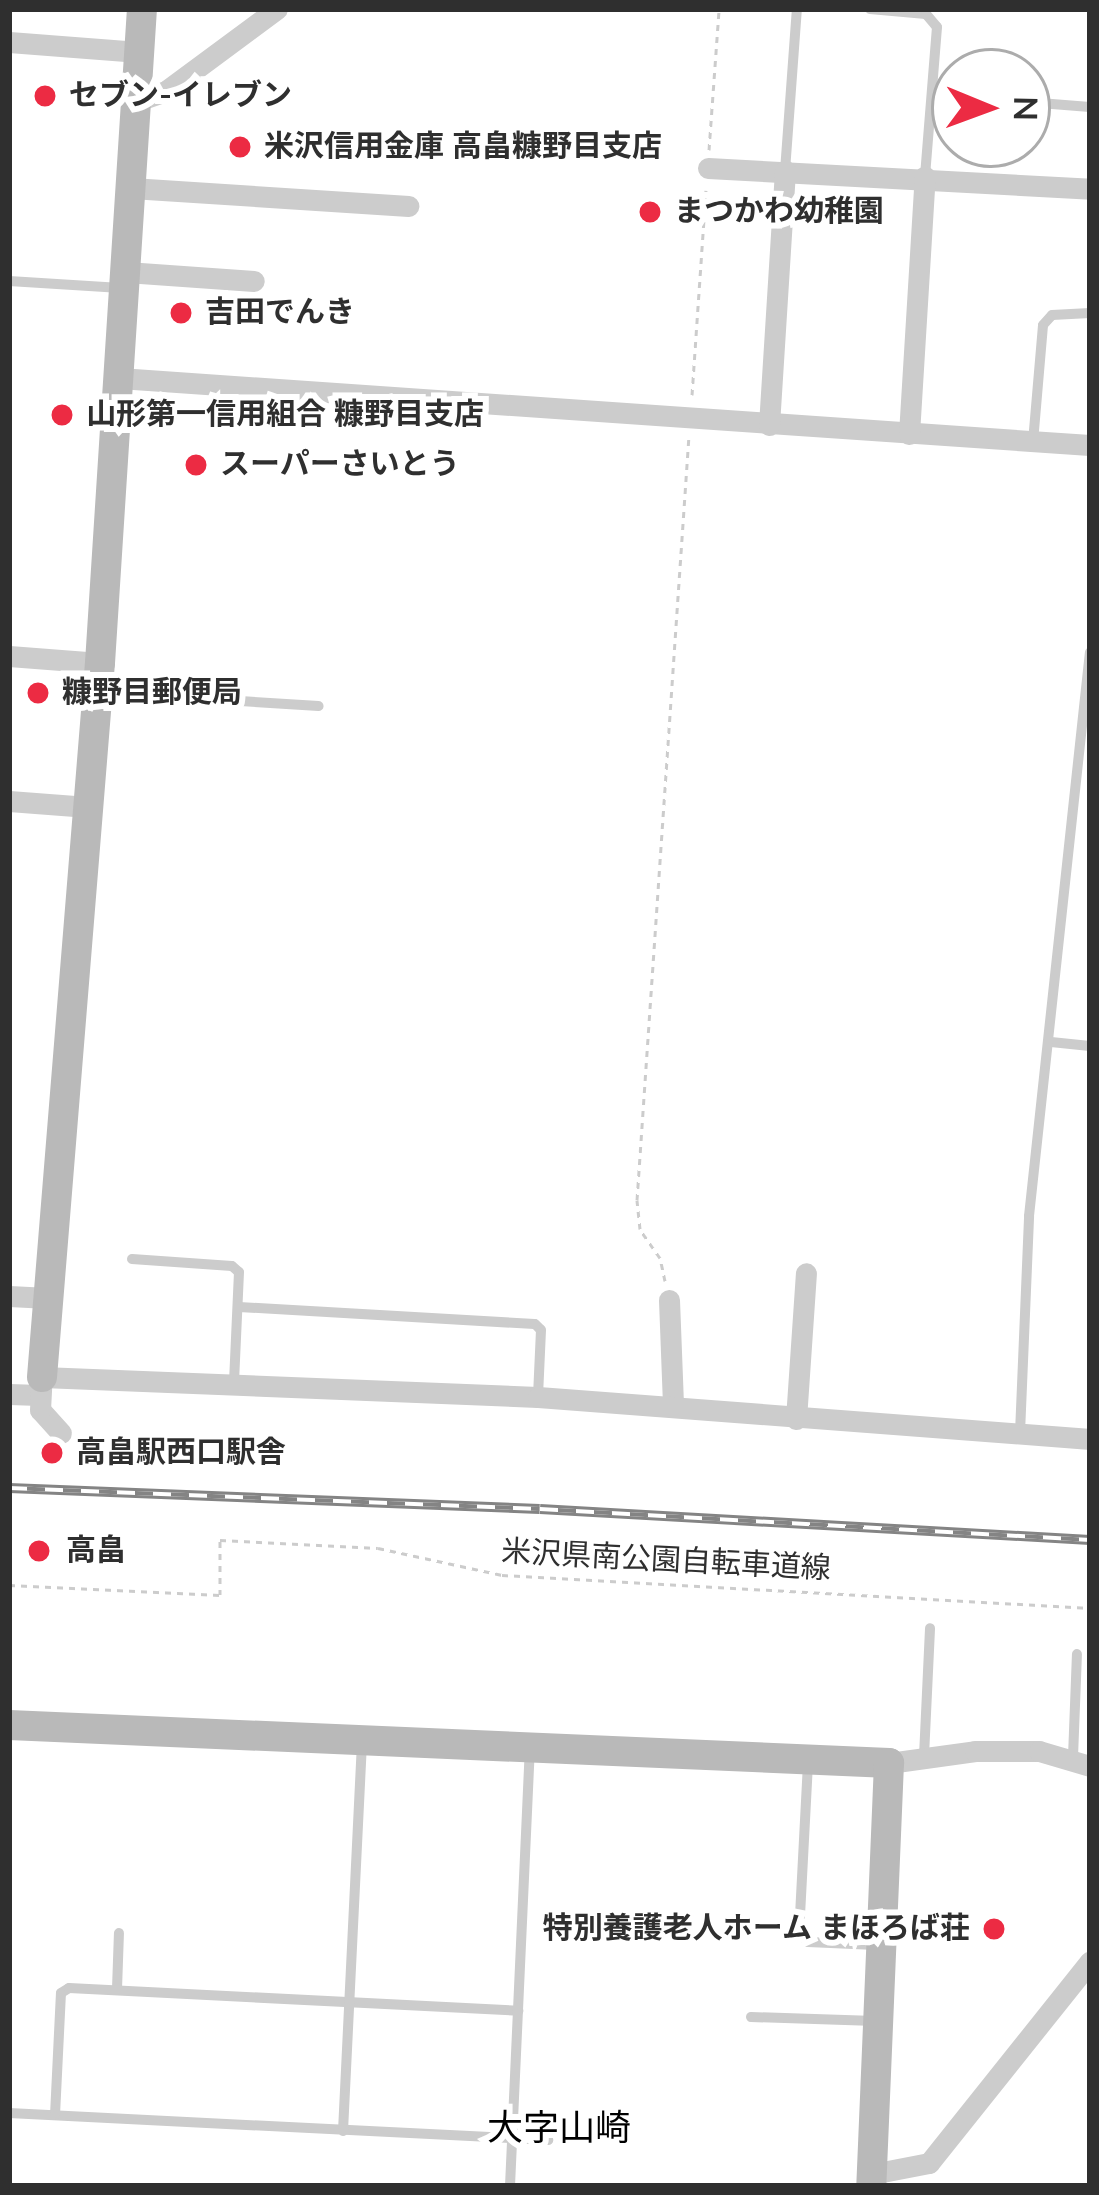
<!DOCTYPE html>
<meta charset="utf-8">
<style>
body{margin:0}
#map{position:relative;width:1099px;height:2195px;overflow:hidden;background:#fff;font-family:"Nunito Sans","Noto Sans JP",sans-serif}
div>[style]{position:absolute}
[style*='--x']{left:calc(var(--x)*1px);top:calc(var(--y)*1px);width:calc(var(--w)*1px);rotate:calc(var(--a)*1deg)}
.path>*{height:3px;margin-top:-1.5px;transform-origin:0;background:repeating-linear-gradient(90deg,#ccc 0 6px,transparent 0 12px)}
.lane>*{height:10px;margin:-5px;padding:0 5px;transform-origin:5px;border-radius:5px;background:#ccc}
.street>*{height:21px;margin:-10.5px;padding:0 10.5px;transform-origin:10.5px;border-radius:10.5px;background:#ccc}
.secondary>*{height:30px;margin:-15px;padding:0 15px;transform-origin:15px;border-radius:15px;background:#b9b9b9}
.rail>*{height:10px;margin-top:-5px;transform-origin:0;background:repeating-linear-gradient(90deg,#fff 0 18px,#848484 0 36px);box-sizing:border-box;border-block:3px solid #848484}
.dots>*{width:33px;height:33px;translate:-50% -50%;box-sizing:border-box;border:6px solid #fff;border-radius:50%}
span{translate:-50% -50%;white-space:nowrap;text-align:center;line-height:1.15;-webkit-text-stroke:12px #fff;paint-order:stroke}
.poi-label{font-size:30px;color:#2f2f2f;font-weight:700}
.left{translate:0 -50%;text-align:left}
.right{translate:-100% -50%;text-align:right}
.street-label{font-size:30px;color:#2f2f2f}
.quarter-label{font-size:36px;color:#000}
.frame{position:absolute;inset:0;border:12px solid #2f2f2f;pointer-events:none}
.north{position:absolute;left:931px;top:48px;width:120px;height:120px;box-sizing:border-box;background:#fff;border:3px solid #acacac;border-radius:50%;rotate:91deg;font-size:33px;font-weight:700;line-height:48px;text-align:center;color:#2f2f2f}
.north::after{content:'';display:block;margin:auto;width:42px;height:54px;background:#ec2b43;clip-path:polygon(50% 0,100% 100%,50% 72%,0 100%)}
</style>
<div id="map">
<div class="path">
<div style="--x:709;--y:150;--w:141;--a:-85.9"></div>
<div style="--x:692;--y:395;--w:205;--a:-86.1"></div>
<div style="--x:665;--y:1281;--w:24;--a:-102"></div>
<div style="--x:660;--y:1258;--w:35;--a:-125"></div>
<div style="--x:640;--y:1229;--w:29;--a:-96"></div>
<div style="--x:637;--y:1200;--w:767;--a:-86.11"></div>
<div style="--x:9;--y:1585;--w:211;--a:2.7"></div>
<div style="--x:220;--y:1595;--w:55;--a:-90"></div>
<div style="--x:220;--y:1540;--w:158;--a:2.9"></div>
<div style="--x:378;--y:1548;--w:127;--a:12.3"></div>
<div style="--x:502;--y:1575;--w:589;--a:3.21"></div>
</div>
<div class="lane">
<div style="--x:870;--y:9;--w:56;--a:5.1"></div>
<div style="--x:926;--y:14;--w:17;--a:50"></div>
<div style="--x:937;--y:27;--w:149;--a:94.6"></div>
<div style="--x:932;--y:94;--w:23;--a:5"></div>
<div style="--x:1027;--y:102;--w:63;--a:4.5"></div>
<div style="--x:785;--y:171;--w:162;--a:-85.8"></div>
<div style="--x:9;--y:281;--w:112;--a:3.6"></div>
<div style="--x:1033;--y:442;--w:117;--a:-85.1"></div>
<div style="--x:1043;--y:325;--w:13;--a:-48"></div>
<div style="--x:1052;--y:315;--w:38;--a:-3"></div>
<div style="--x:101;--y:692;--w:218;--a:3.7"></div>
<div style="--x:1051;--y:1042;--w:39;--a:6"></div>
<div style="--x:132;--y:1259;--w:100;--a:4"></div>
<div style="--x:232;--y:1266;--w:9;--a:41"></div>
<div style="--x:239;--y:1272;--w:111;--a:92.6"></div>
<div style="--x:239;--y:1307;--w:296;--a:3.3"></div>
<div style="--x:535;--y:1324;--w:8;--a:45"></div>
<div style="--x:541;--y:1330;--w:67;--a:92.6"></div>
<div style="--x:1020;--y:1433;--w:217;--a:-87.6"></div>
<div style="--x:1029;--y:1216;--w:567;--a:-83.83"></div>
<div style="--x:924;--y:1756;--w:128;--a:-87.3"></div>
<div style="--x:1073;--y:1757;--w:103;--a:-87.8"></div>
<div style="--x:808;--y:1763;--w:169;--a:93"></div>
<div style="--x:799;--y:1932;--w:13;--a:48"></div>
<div style="--x:808;--y:1942;--w:68;--a:2.5"></div>
<div style="--x:117;--y:1989;--w:56;--a:-88"></div>
<div style="--x:751;--y:2017;--w:124;--a:1.8"></div>
<div style="--x:9;--y:2113;--w:540;--a:2.87"></div>
<div style="--x:55;--y:2115;--w:122;--a:-87.2"></div>
<div style="--x:61;--y:1993;--w:9;--a:-32"></div>
<div style="--x:69;--y:1988;--w:450;--a:2.9"></div>
<div style="--x:343;--y:2131;--w:386;--a:-87.2"></div>
<div style="--x:510;--y:2186;--w:435;--a:-87.4"></div>
</div>
<div class="street">
<div style="--x:9;--y:42;--w:130;--a:4.4"></div>
<div style="--x:137;--y:101;--w:31;--a:-19"></div>
<div style="--x:166;--y:91;--w:138;--a:-36.5"></div>
<div style="--x:708;--y:168;--w:383;--a:3.1"></div>
<div style="--x:131;--y:188;--w:278;--a:3.7"></div>
<div style="--x:126;--y:272;--w:128;--a:4"></div>
<div style="--x:119;--y:378;--w:973;--a:3.95"></div>
<div style="--x:769;--y:425;--w:255;--a:-86.4"></div>
<div style="--x:909;--y:434;--w:258;--a:-86.5"></div>
<div style="--x:9;--y:656;--w:91;--a:4.4"></div>
<div style="--x:9;--y:801;--w:79;--a:4.3"></div>
<div style="--x:9;--y:1296;--w:39;--a:3"></div>
<div style="--x:669;--y:1300;--w:106;--a:87.8"></div>
<div style="--x:9;--y:1394;--w:30;--a:2"></div>
<div style="--x:796;--y:1419;--w:146;--a:-86.1"></div>
<div style="--x:61;--y:1433;--w:31;--a:-132"></div>
<div style="--x:40;--y:1410;--w:33;--a:-87"></div>
<div style="--x:42;--y:1377;--w:496;--a:2.3"></div>
<div style="--x:538;--y:1397;--w:554;--a:4.35"></div>
<div style="--x:889;--y:1763;--w:87;--a:-7.9"></div>
<div style="--x:975;--y:1751;--w:64;--a:0"></div>
<div style="--x:1039;--y:1751;--w:53;--a:16.4"></div>
<div style="--x:872;--y:2174;--w:58;--a:-10.9"></div>
<div style="--x:929;--y:2163;--w:258;--a:-51.4"></div>
</div>
<div class="secondary">
<div style="--x:42;--y:1377;--w:716;--a:-85.36"></div>
<div style="--x:100;--y:663;--w:655;--a:-86.33"></div>
<div style="--x:9;--y:1725;--w:881;--a:2.47"></div>
<div style="--x:889;--y:1763;--w:423;--a:92.4"></div>
</div>
<div class="rail">
<div style="--x:9;--y:1488;--w:531;--a:2.26"></div>
<div style="--x:540;--y:1509;--w:551;--a:3.23"></div>
</div>
<div class="dots">
<div style="left:45px;top:96px;background:#ec2b43"></div>
<div style="left:240px;top:147px;background:#ec2b43"></div>
<div style="left:650px;top:212px;background:#ec2b43"></div>
<div style="left:181px;top:313px;background:#ec2b43"></div>
<div style="left:62px;top:415px;background:#ec2b43"></div>
<div style="left:196px;top:465px;background:#ec2b43"></div>
<div style="left:38px;top:693px;background:#ec2b43"></div>
<div style="left:52px;top:1453px;background:#ec2b43"></div>
<div style="left:39px;top:1551px;background:#ec2b43"></div>
<div style="left:994px;top:1929px;background:#ec2b43"></div>
</div>
<div class="poi-label">
<span class="left" style="left:69px;top:96px">セブン-イレブン</span>
<span class="left" style="left:264px;top:147px">米沢信用金庫 高畠糠野目支店</span>
<span class="left" style="left:674px;top:212px">まつかわ幼稚園</span>
<span class="left" style="left:205px;top:313px">吉田でんき</span>
<span class="left" style="left:86px;top:415px">山形第一信用組合 糠野目支店</span>
<span class="left" style="left:220px;top:465px">スーパーさいとう</span>
<span class="left" style="left:62px;top:693px">糠野目郵便局</span>
<span class="left" style="left:76px;top:1453px">高畠駅西口駅舎</span>
<span class="left" style="left:66px;top:1551px">高畠</span>
<span class="right" style="left:970px;top:1929px">特別養護老人ホーム まほろば荘</span>
</div>
<div class="street-label">
<span style="left:666px;top:1561px;rotate:3deg">米沢県南公園自転車道線</span>
</div>
<div class="quarter-label">
<span style="left:559px;top:2129px">大字山崎</span>
</div>
<div class="frame"></div>
<div class="north">N</div>
</div>
